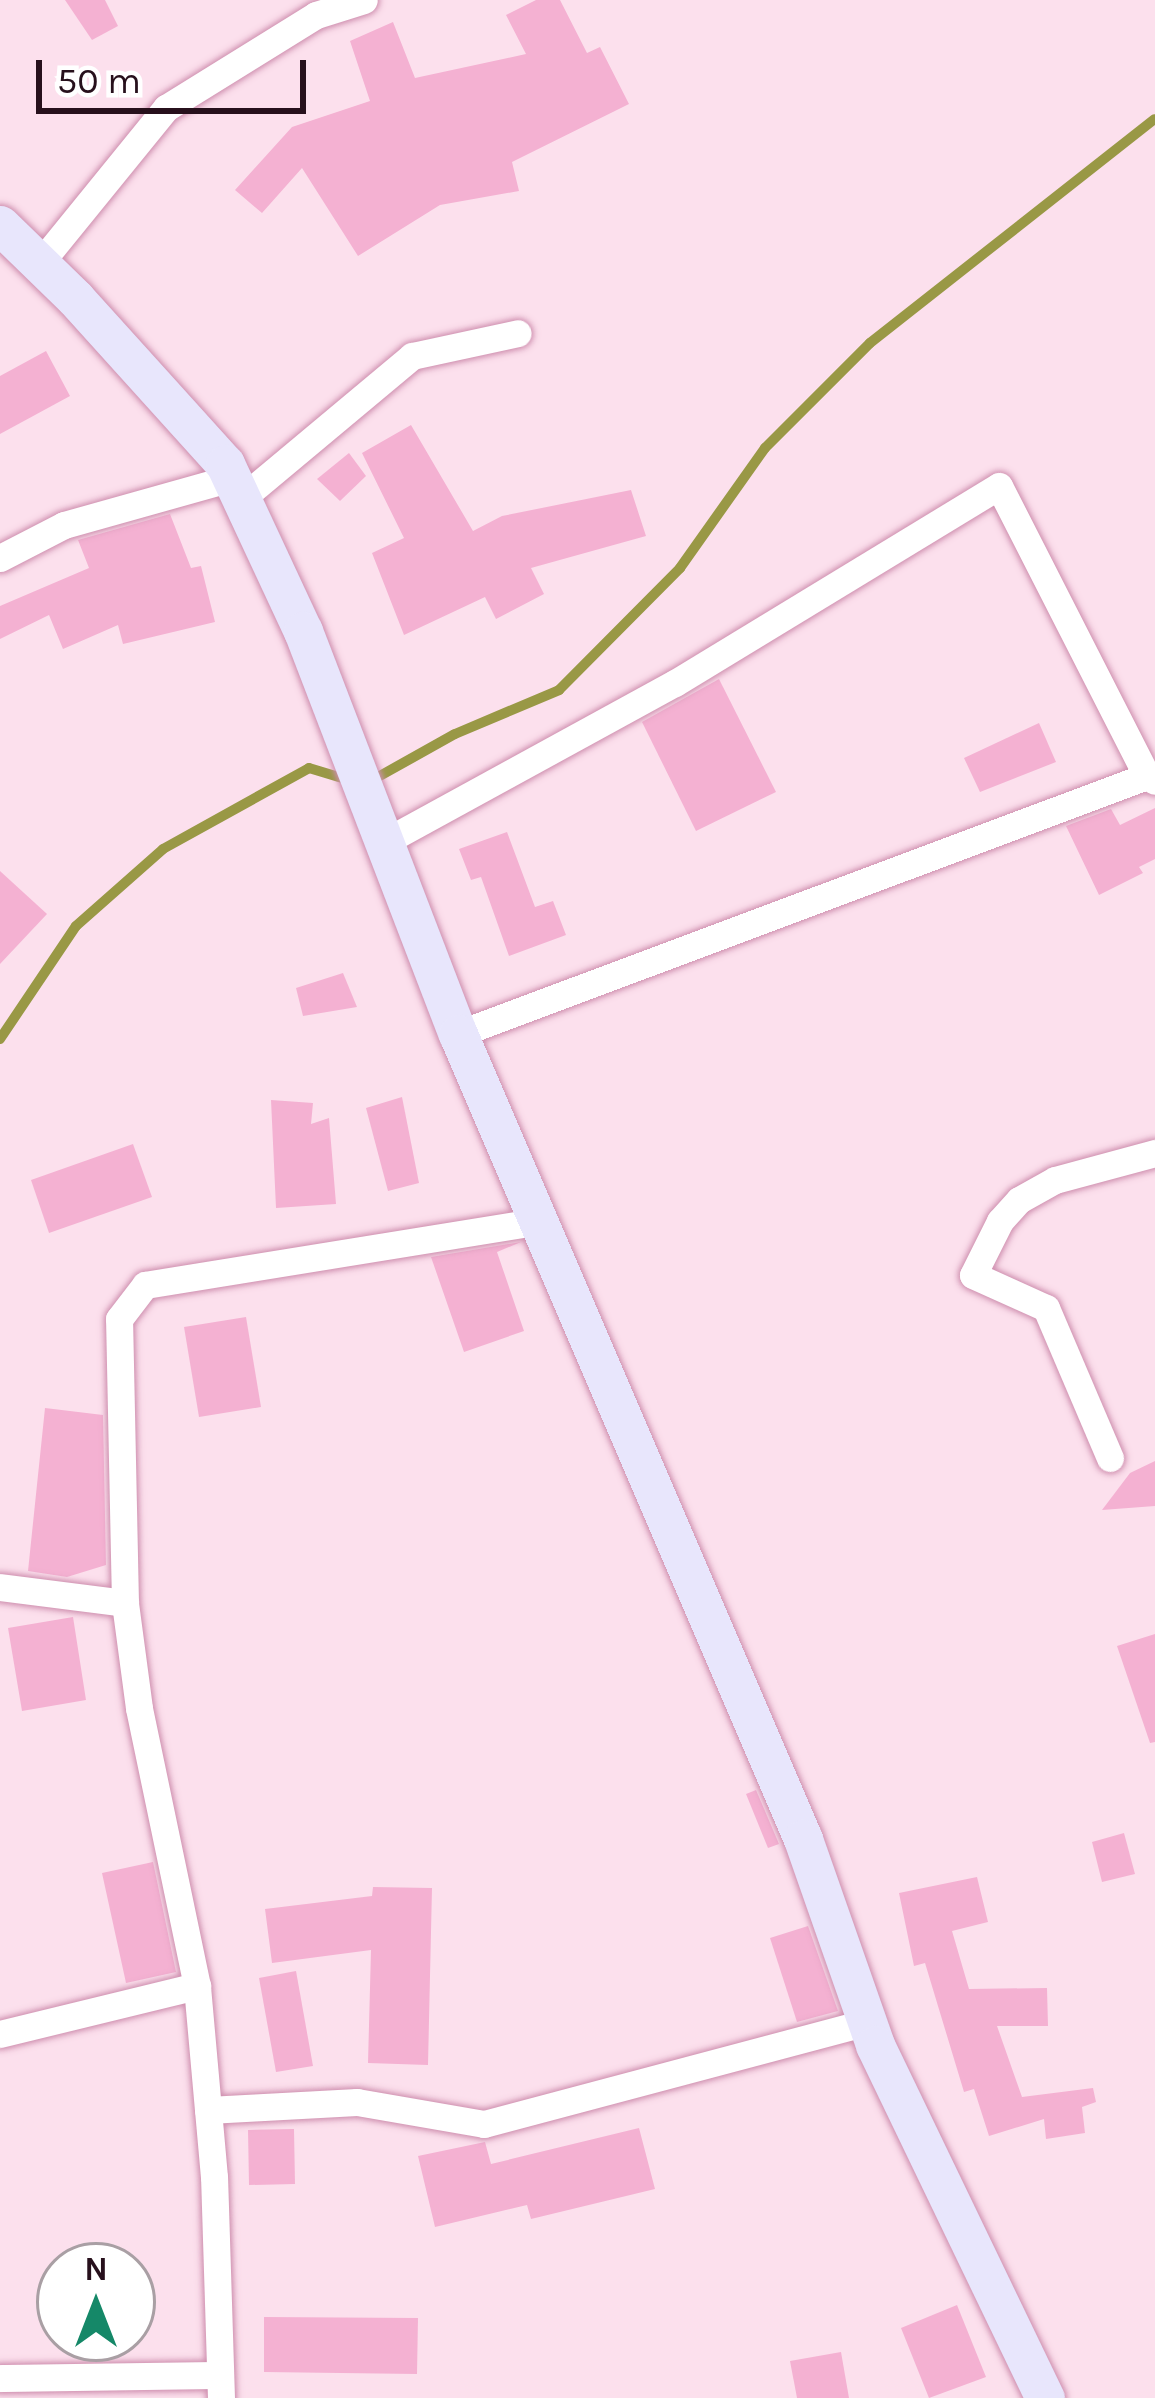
<!DOCTYPE html>
<style>
body{margin:0}
#map{position:relative;width:1155px;height:2398px;overflow:hidden;background:#fce0ed;font-family:Karla,sans-serif}
div>[style]{position:absolute}
[style*='--x']{left:calc(var(--x)*1px);top:calc(var(--y)*1px);width:calc(var(--w)*1px);rotate:calc(var(--a)*1deg)}
.stream>*{height:10px;margin:-5px;padding:0 5px;transform-origin:5px;border-radius:5px;background:#999845}
.building>*{inset:0;background:#f4b1d2}
.roads{filter:drop-shadow(0 0 3px #ce8eae) drop-shadow(0 0 3px #ce8eae)}
.street>*{height:27px;margin:-13.5px;padding:0 13.5px;transform-origin:13.5px;border-radius:13.5px;background:#fff}
.secondary>*{height:39px;margin:-19.5px;padding:0 19.5px;transform-origin:19.5px;border-radius:19.5px;background:#e8e6fc}
span{translate:-50% -50%;white-space:nowrap;text-align:center;line-height:1.15;-webkit-text-stroke:10px #fff;paint-order:stroke}
.north{position:absolute;left:36px;top:2242px;width:120px;height:120px;box-sizing:border-box;background:#fff;border:3px solid #a99fa4;border-radius:50%;rotate:0deg;font-size:33px;font-weight:700;line-height:48px;text-align:center;color:#27101c}
.north::after{content:'';display:block;margin:auto;width:42px;height:54px;background:#158868;clip-path:polygon(50% 0,100% 100%,50% 72%,0 100%)}
.scale{position:absolute;left:36px;top:60px;width:270px;height:54px;box-sizing:border-box;border:6px solid #27101c;border-top:0;padding-left:15px;font-size:36px;line-height:42px;white-space:nowrap;color:#27101c;-webkit-text-stroke:9px #fff;paint-order:stroke}
</style>
<div id="map">
<div class="stream">
<div style="--x:369;--y:782;--w:98;--a:-29.2"></div>
<div style="--x:455;--y:734;--w:113;--a:-22.9"></div>
<div style="--x:559;--y:690;--w:172;--a:-45.2"></div>
<div style="--x:680;--y:568;--w:147;--a:-54.7"></div>
<div style="--x:765;--y:448;--w:148;--a:-45"></div>
<div style="--x:870;--y:343;--w:362;--a:-38.2"></div>
<div style="--x:0;--y:1039;--w:136;--a:-56.1"></div>
<div style="--x:76;--y:926;--w:116;--a:-41.5"></div>
<div style="--x:163;--y:849;--w:167;--a:-29"></div>
<div style="--x:309;--y:768;--w:45;--a:16.8"></div>
</div>
<div class="building">
<div style="clip-path:polygon(65px 0,105px 0,118px 26px,92px 40px)"></div>
<div style="clip-path:polygon(536px 0,560px 0,587px 53px,600px 47px,629px 104px,512px 162px,519px 191px,440px 205px,358px 256px,302px 168px,262px 213px,235px 190px,292px 127px,370px 101px,350px 41px,393px 22px,415px 78px,526px 54px,506px 15px)"></div>
<div style="clip-path:polygon(46px 351px,70px 396px,0 434px,0 376px)"></div>
<div style="clip-path:polygon(411px 425px,473px 531px,502px 516px,631px 490px,646px 536px,531px 568px,544px 594px,496px 619px,485px 597px,404px 635px,372px 553px,404px 538px,362px 453px)"></div>
<div style="clip-path:polygon(349px 453px,366px 476px,340px 501px,317px 479px)"></div>
<div style="clip-path:polygon(170px 514px,191px 568px,201px 566px,215px 622px,123px 644px,118px 625px,63px 649px,49px 615px,0 639px,0 606px,89px 568px,78px 540px)"></div>
<div style="clip-path:polygon(719px 679px,776px 792px,696px 831px,642px 722px)"></div>
<div style="clip-path:polygon(1039px 723px,1056px 762px,980px 792px,964px 758px)"></div>
<div style="clip-path:polygon(1155px 808px,1155px 859px,1139px 867px,1143px 873px,1099px 895px,1066px 826px,1111px 809px,1120px 825px)"></div>
<div style="clip-path:polygon(507px 832px,535px 907px,553px 901px,566px 935px,509px 956px,481px 877px,471px 880px,459px 849px)"></div>
<div style="clip-path:polygon(0 871px,47px 914px,0 964px)"></div>
<div style="clip-path:polygon(343px 973px,357px 1007px,303px 1016px,296px 988px)"></div>
<div style="clip-path:polygon(402px 1097px,419px 1183px,388px 1191px,366px 1108px)"></div>
<div style="clip-path:polygon(271px 1100px,313px 1103px,311px 1124px,329px 1118px,336px 1204px,276px 1208px)"></div>
<div style="clip-path:polygon(133px 1144px,152px 1197px,49px 1233px,31px 1180px)"></div>
<div style="clip-path:polygon(521px 1242px,497px 1252px,524px 1331px,464px 1352px,431px 1257px)"></div>
<div style="clip-path:polygon(246px 1317px,261px 1407px,199px 1417px,184px 1327px)"></div>
<div style="clip-path:polygon(45px 1408px,103px 1415px,106px 1565px,67px 1577px,28px 1571px)"></div>
<div style="clip-path:polygon(1155px 1461px,1155px 1506px,1102px 1510px,1130px 1473px)"></div>
<div style="clip-path:polygon(73px 1617px,86px 1700px,22px 1711px,8px 1628px)"></div>
<div style="clip-path:polygon(1155px 1634px,1155px 1742px,1150px 1743px,1117px 1646px)"></div>
<div style="clip-path:polygon(756px 1790px,779px 1844px,768px 1848px,746px 1794px)"></div>
<div style="clip-path:polygon(1124px 1833px,1135px 1874px,1102px 1882px,1092px 1842px)"></div>
<div style="clip-path:polygon(153px 1862px,176px 1972px,126px 1983px,102px 1873px)"></div>
<div style="clip-path:polygon(977px 1877px,988px 1922px,952px 1931px,969px 1989px,1047px 1988px,1048px 2026px,997px 2026px,1022px 2097px,1093px 2088px,1096px 2102px,1082px 2107px,1085px 2133px,1046px 2139px,1044px 2119px,989px 2136px,974px 2089px,964px 2092px,925px 1963px,914px 1966px,899px 1893px)"></div>
<div style="clip-path:polygon(373px 1887px,432px 1888px,428px 2065px,368px 2063px,371px 1950px,272px 1963px,265px 1909px,372px 1896px)"></div>
<div style="clip-path:polygon(808px 1926px,838px 2011px,797px 2022px,770px 1938px)"></div>
<div style="clip-path:polygon(296px 1971px,313px 2066px,276px 2072px,259px 1978px)"></div>
<div style="clip-path:polygon(639px 2128px,655px 2189px,531px 2219px,527px 2205px,435px 2227px,418px 2156px,485px 2142px,491px 2164px)"></div>
<div style="clip-path:polygon(294px 2129px,295px 2184px,249px 2185px,248px 2130px)"></div>
<div style="clip-path:polygon(957px 2305px,986px 2377px,929px 2398px,901px 2328px)"></div>
<div style="clip-path:polygon(264px 2317px,418px 2318px,417px 2374px,264px 2372px)"></div>
<div style="clip-path:polygon(841px 2352px,849px 2398px,797px 2398px,790px 2361px)"></div>
</div>
<div class="roads">
<div class="street">
<div style="--x:40;--y:263;--w:200;--a:-50.9"></div>
<div style="--x:166;--y:108;--w:176;--a:-31.8"></div>
<div style="--x:316;--y:15;--w:50;--a:-17.4"></div>
<div style="--x:241;--y:499;--w:223;--a:-39.9"></div>
<div style="--x:412;--y:356;--w:108;--a:-12.2"></div>
<div style="--x:0;--y:558;--w:72;--a:-27.3"></div>
<div style="--x:64;--y:525;--w:173;--a:-15.7"></div>
<div style="--x:386;--y:841;--w:329;--a:-28.7"></div>
<div style="--x:675;--y:683;--w:379;--a:-31.3"></div>
<div style="--x:999;--y:486;--w:326;--a:63"></div>
<div style="--x:1147;--y:776;--w:9;--a:32"></div>
<div style="--x:458;--y:1034;--w:736;--a:-20.53"></div>
<div style="--x:1110;--y:1458;--w:163;--a:-113.1"></div>
<div style="--x:1046;--y:1308;--w:80;--a:-155.7"></div>
<div style="--x:973;--y:1275;--w:60;--a:-63.4"></div>
<div style="--x:1000;--y:1221;--w:28;--a:-48"></div>
<div style="--x:1019;--y:1200;--w:41;--a:-29.1"></div>
<div style="--x:1055;--y:1180;--w:104;--a:-15.1"></div>
<div style="--x:0;--y:1587;--w:126;--a:7.3"></div>
<div style="--x:0;--y:2034;--w:203;--a:-13.7"></div>
<div style="--x:208;--y:2110;--w:149;--a:-3.1"></div>
<div style="--x:357;--y:2102;--w:129;--a:9.8"></div>
<div style="--x:484;--y:2124;--w:392;--a:-14.9"></div>
<div style="--x:863;--y:2023;--w:21;--a:62"></div>
<div style="--x:0;--y:2378;--w:219;--a:-0.8"></div>
<div style="--x:221;--y:2398;--w:221;--a:-91.8"></div>
<div style="--x:214;--y:2177;--w:192;--a:-95.1"></div>
<div style="--x:197;--y:1986;--w:284;--a:-101.8"></div>
<div style="--x:139;--y:1708;--w:106;--a:-97.6"></div>
<div style="--x:125;--y:1603;--w:284;--a:-91.2"></div>
<div style="--x:119;--y:1319;--w:43;--a:-52.6"></div>
<div style="--x:145;--y:1285;--w:399;--a:-9.2"></div>
</div>
<div class="secondary">
<div style="--x:0;--y:225;--w:105;--a:44.2"></div>
<div style="--x:75;--y:298;--w:224;--a:47.9"></div>
<div style="--x:225;--y:464;--w:184;--a:65"></div>
<div style="--x:303;--y:631;--w:432;--a:69"></div>
<div style="--x:458;--y:1034;--w:876;--a:66.8"></div>
<div style="--x:803;--y:1839;--w:218;--a:70.7"></div>
<div style="--x:875;--y:2045;--w:392;--a:64.3"></div>
</div>
</div>
<div class="north">N</div>
<div class="scale">50 m</div>
</div>
